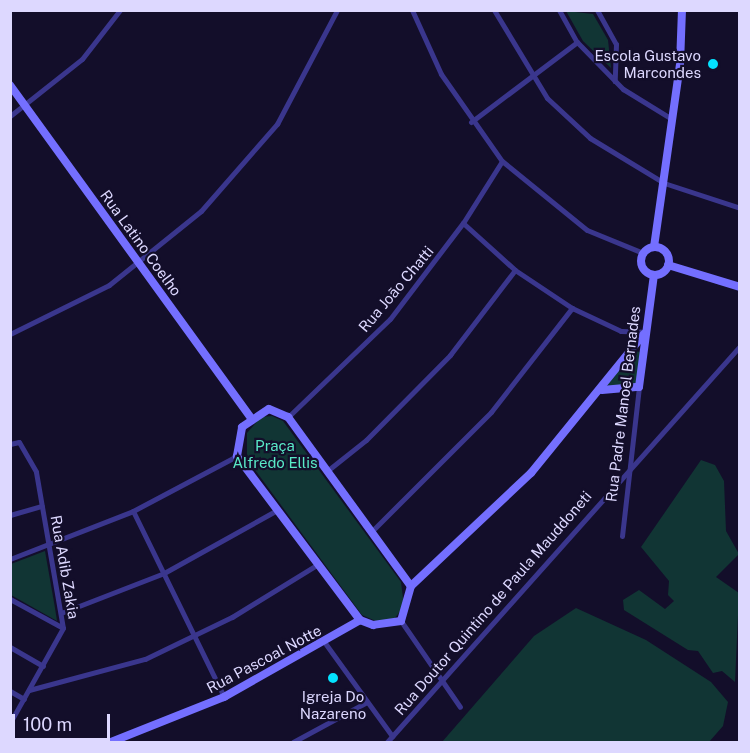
<!DOCTYPE html>
<meta charset="utf-8">
<style>
body{margin:0}
#map{position:relative;width:750px;height:753px;overflow:hidden;background:#130e2a;font-family:"Public Sans",sans-serif}
div>[style]{position:absolute}
[style*='--x']{left:calc(var(--x)*1px);top:calc(var(--y)*1px);width:calc(var(--w)*1px);rotate:calc(var(--a)*1deg)}
.green>*{inset:0;background:#113534}
.street>*{height:5px;margin:-2.5px;padding:0 2.5px;transform-origin:2.5px;border-radius:2.5px;background:#3a368d}
.secondary>*{height:8px;margin:-4px;padding:0 4px;transform-origin:4px;border-radius:4px;background:#746fff}
.secondary>.ring{margin:-4px;padding:0;box-sizing:content-box;background:none;border:8px solid #746fff;border-radius:50%}
.dots>*{width:16px;height:16px;translate:-50% -50%;box-sizing:border-box;border:3px solid #130e2a;border-radius:50%}
span{translate:-50% -50%;white-space:nowrap;text-align:center;line-height:1.15;-webkit-text-stroke:4.5px #130e2a;paint-order:stroke}
.poi-label{font-size:15px;color:#ddd8ff}
.right{translate:-100% -50%;text-align:right}
.street-label{font-size:15px;color:#ddd8ff}
.park-label{font-size:15px;color:#59e9c7}
.frame{position:absolute;inset:0;border:12px solid #ddd8ff;pointer-events:none}
.scale{position:absolute;left:12px;top:714px;width:98px;height:27px;box-sizing:border-box;border:3px solid #ddd8ff;border-top:0;padding-left:8px;font-size:18px;line-height:21px;white-space:nowrap;color:#ddd8ff;-webkit-text-stroke:4px #130e2a;paint-order:stroke}
</style>
<div id="map">
<div class="green">
<div style="clip-path:polygon(566px 11px,593px 14px,608px 40px,611px 68px,583px 41px)"></div>
<div style="clip-path:polygon(631px 351px,642px 352px,638px 386px,603px 389px)"></div>
<div style="clip-path:polygon(272px 416px,283px 421px,401px 582px,404px 606px,395px 618px,378px 622px,362px 615px,247px 459px,247px 433px,261px 417px)"></div>
<div style="clip-path:polygon(701px 460px,715px 465px,724px 481px,726px 531px,739px 554px,716px 577px,739px 593px,735px 682px,722px 671px,713px 673px,698px 651px,688px 650px,624px 610px,623px 600px,639px 590px,665px 609px,674px 601px,668px 595px,669px 581px,641px 547px)"></div>
<div style="clip-path:polygon(45px 551px,55px 608px,57px 621px,11px 595px,11px 564px)"></div>
<div style="clip-path:polygon(576px 608px,646px 640px,711px 682px,728px 702px,723px 726px,709px 742px,442px 742px,534px 636px)"></div>
</div>
<div class="street">
<div style="--x:412;--y:10;--w:70;--a:65.6"></div>
<div style="--x:441;--y:74;--w:106;--a:55"></div>
<div style="--x:502;--y:161;--w:109;--a:39.1"></div>
<div style="--x:587;--y:230;--w:61;--a:22.3"></div>
<div style="--x:494;--y:10;--w:103;--a:58.9"></div>
<div style="--x:547;--y:98;--w:59;--a:42.9"></div>
<div style="--x:590;--y:138;--w:87;--a:31.3"></div>
<div style="--x:664;--y:183;--w:80;--a:18.2"></div>
<div style="--x:559;--y:10;--w:37;--a:61"></div>
<div style="--x:577;--y:42;--w:66;--a:45.6"></div>
<div style="--x:623;--y:89;--w:57;--a:31.5"></div>
<div style="--x:597;--y:10;--w:39;--a:61"></div>
<div style="--x:616;--y:44;--w:37;--a:92"></div>
<div style="--x:10;--y:116;--w:92;--a:-38.4"></div>
<div style="--x:82;--y:59;--w:62;--a:-52.2"></div>
<div style="--x:471;--y:122;--w:133;--a:-37"></div>
<div style="--x:463;--y:223;--w:70;--a:42.1"></div>
<div style="--x:515;--y:270;--w:69;--a:33.7"></div>
<div style="--x:572;--y:308;--w:54;--a:25.1"></div>
<div style="--x:621;--y:331;--w:23;--a:2"></div>
<div style="--x:10;--y:334;--w:110;--a:-26.3"></div>
<div style="--x:109;--y:285;--w:118;--a:-38.8"></div>
<div style="--x:201;--y:211;--w:116;--a:-48.9"></div>
<div style="--x:277;--y:124;--w:129;--a:-62.2"></div>
<div style="--x:288;--y:417;--w:141;--a:-43.9"></div>
<div style="--x:390;--y:319;--w:121;--a:-52.8"></div>
<div style="--x:463;--y:223;--w:73;--a:-57.8"></div>
<div style="--x:10;--y:444;--w:9;--a:-13"></div>
<div style="--x:19;--y:442;--w:34;--a:60"></div>
<div style="--x:36;--y:472;--w:158;--a:80.2"></div>
<div style="--x:63;--y:628;--w:109;--a:119.2"></div>
<div style="--x:327;--y:471;--w:50;--a:-38.5"></div>
<div style="--x:366;--y:440;--w:120;--a:-45.3"></div>
<div style="--x:450;--y:355;--w:107;--a:-52.6"></div>
<div style="--x:133;--y:511;--w:207;--a:63.9"></div>
<div style="--x:10;--y:515;--w:33;--a:-16"></div>
<div style="--x:373;--y:530;--w:167;--a:-45"></div>
<div style="--x:491;--y:412;--w:132;--a:-52.1"></div>
<div style="--x:622;--y:536;--w:150;--a:-83.5"></div>
<div style="--x:10;--y:559;--w:132;--a:-21.3"></div>
<div style="--x:133;--y:511;--w:118;--a:-27.9"></div>
<div style="--x:10;--y:599;--w:60;--a:28.7"></div>
<div style="--x:61;--y:613;--w:110;--a:-21.2"></div>
<div style="--x:164;--y:573;--w:129;--a:-29.1"></div>
<div style="--x:401;--y:621;--w:104;--a:55.5"></div>
<div style="--x:325;--y:643;--w:115;--a:54.2"></div>
<div style="--x:10;--y:647;--w:38;--a:30"></div>
<div style="--x:29;--y:690;--w:120;--a:-15"></div>
<div style="--x:145;--y:659;--w:97;--a:-25.8"></div>
<div style="--x:232;--y:617;--w:101;--a:-31.6"></div>
<div style="--x:10;--y:691;--w:16;--a:30"></div>
<div style="--x:293;--y:742;--w:84;--a:-28.4"></div>
<div style="--x:387;--y:742;--w:530;--a:-48.29"></div>
</div>
<div class="secondary">
<div style="--x:10;--y:85;--w:410;--a:54.1"></div>
<div style="--x:654;--y:247;--w:185;--a:-81.9"></div>
<div style="--x:680;--y:64;--w:54;--a:-87.9"></div>
<div class="ring" style="left:641px;top:247px;width:20px;height:20px"></div>
<div style="--x:668;--y:265;--w:75;--a:17"></div>
<div style="--x:602;--y:390;--w:37;--a:-5"></div>
<div style="--x:639;--y:387;--w:113;--a:-82.4"></div>
<div style="--x:269;--y:409;--w:21;--a:23"></div>
<div style="--x:288;--y:417;--w:209;--a:54"></div>
<div style="--x:411;--y:586;--w:36;--a:106"></div>
<div style="--x:401;--y:621;--w:28;--a:172"></div>
<div style="--x:373;--y:625;--w:14;--a:-159"></div>
<div style="--x:360;--y:620;--w:205;--a:-126.9"></div>
<div style="--x:237;--y:456;--w:29;--a:-80"></div>
<div style="--x:242;--y:427;--w:32;--a:-34"></div>
<div style="--x:411;--y:586;--w:165;--a:-43.3"></div>
<div style="--x:531;--y:473;--w:179;--a:-50.9"></div>
<div style="--x:111;--y:742;--w:122;--a:-21.7"></div>
<div style="--x:224;--y:697;--w:156;--a:-29.5"></div>
</div>
<div class="dots">
<div style="left:713px;top:64px;background:#04e2ff"></div>
<div style="left:333px;top:678px;background:#04e2ff"></div>
</div>
<div class="poi-label">
<span class="right" style="left:701px;top:64px">Escola Gustavo<br>Marcondes</span>
<span style="left:333px;top:705px">Igreja Do<br>Nazareno</span>
</div>
<div class="street-label">
<span style="left:141px;top:243px;rotate:54deg">Rua Latino Coelho</span>
<span style="left:396px;top:289px;rotate:-50deg">Rua João Chatti</span>
<span style="left:623px;top:404px;rotate:-83deg">Rua Padre Manoel Bernades</span>
<span style="left:65px;top:567px;rotate:80deg">Rua Adib Zakia</span>
<span style="left:493px;top:603px;rotate:-49deg">Rua Doutor Quintino de Paula Mauddoneti</span>
<span style="left:264px;top:659px;rotate:-28deg">Rua Pascoal Notte</span>
</div>
<div class="park-label">
<span style="left:275px;top:454px">Praça<br>Alfredo Ellis</span>
</div>
<div class="frame"></div>
<div class="scale">100 m</div>
</div>
